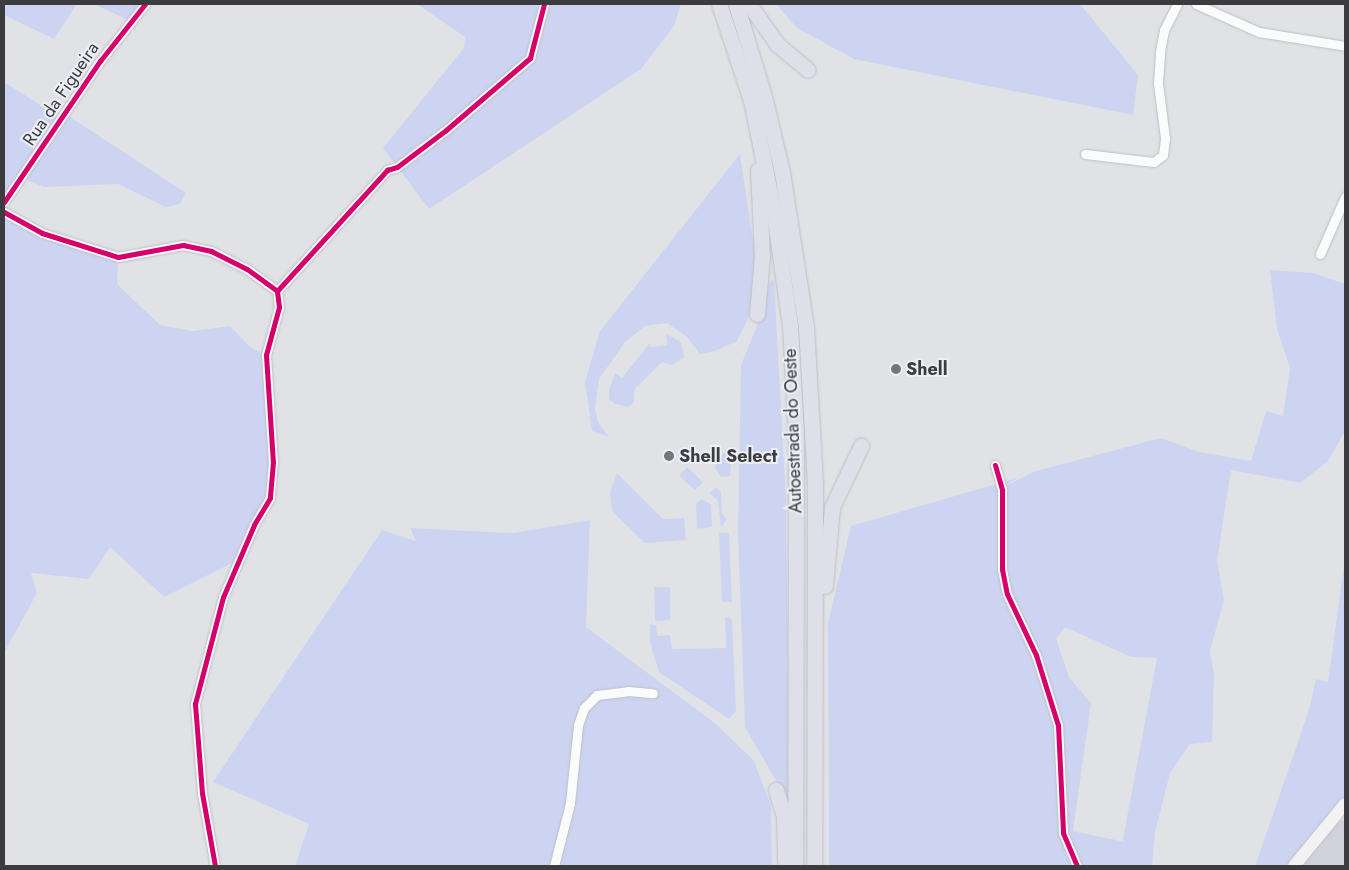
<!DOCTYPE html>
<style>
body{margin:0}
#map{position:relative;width:1349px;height:870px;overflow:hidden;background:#e1e2e6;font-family:Jost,sans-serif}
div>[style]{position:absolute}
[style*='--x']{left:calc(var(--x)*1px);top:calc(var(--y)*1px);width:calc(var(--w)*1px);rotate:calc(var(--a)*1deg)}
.built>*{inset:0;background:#d1d2dc}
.green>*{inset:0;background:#cdd4f2}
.roads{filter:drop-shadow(0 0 1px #bebfc2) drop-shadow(0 0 1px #bebfc2)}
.street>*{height:9px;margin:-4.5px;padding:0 4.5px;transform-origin:4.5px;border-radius:4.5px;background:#fafbfb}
.secondary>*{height:12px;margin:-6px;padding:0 6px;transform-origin:6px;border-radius:6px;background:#f2f2f5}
.highway>*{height:15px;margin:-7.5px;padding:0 7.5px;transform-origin:7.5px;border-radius:7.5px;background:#dedfe9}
.cycleway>*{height:5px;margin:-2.5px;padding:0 2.5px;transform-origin:2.5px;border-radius:2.5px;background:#d6006c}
.dots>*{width:14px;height:14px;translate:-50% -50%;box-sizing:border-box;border:2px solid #edeff6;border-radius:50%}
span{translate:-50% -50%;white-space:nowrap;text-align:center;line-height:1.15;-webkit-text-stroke:4px #edeff6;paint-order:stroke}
.street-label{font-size:18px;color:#3c3c3f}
.poi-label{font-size:18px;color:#3c3c3f;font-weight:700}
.left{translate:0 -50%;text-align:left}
.frame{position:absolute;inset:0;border:5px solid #3c3c3f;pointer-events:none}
</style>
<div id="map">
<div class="built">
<div style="clip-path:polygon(1341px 820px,1345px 822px,1345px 866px,1301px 866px)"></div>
</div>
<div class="green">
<div style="clip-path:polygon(4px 4px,77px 4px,54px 39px,4px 15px)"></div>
<div style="clip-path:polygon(94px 4px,145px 4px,130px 21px)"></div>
<div style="clip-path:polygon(417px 4px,681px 4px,674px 26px,641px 69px,429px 209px,383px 148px,464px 48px,465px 37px)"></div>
<div style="clip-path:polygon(776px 4px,1080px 4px,1138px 75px,1133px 115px,854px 59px,797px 28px)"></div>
<div style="clip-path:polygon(4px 82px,61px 118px,64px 113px,186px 193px,180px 204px,166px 207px,118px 184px,45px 187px,20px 178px,4px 202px)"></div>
<div style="clip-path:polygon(740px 154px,755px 253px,755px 290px,749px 316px,737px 341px,715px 351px,700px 354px,687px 337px,667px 323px,645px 326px,625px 342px,599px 379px,595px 409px,598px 422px,609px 437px,592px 431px,585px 382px,600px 331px)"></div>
<div style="clip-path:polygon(4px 212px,42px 233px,118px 257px,117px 284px,160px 325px,192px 331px,230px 326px,250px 347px,266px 355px,270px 498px,240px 559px,164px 597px,110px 547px,89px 579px,31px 573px,37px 593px,4px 653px)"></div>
<div style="clip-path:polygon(evenodd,1270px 270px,1314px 273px,1345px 284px,1345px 431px,1328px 461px,1300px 483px,1231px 470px,1217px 561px,1224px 600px,1210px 651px,1214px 673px,1212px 742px,1190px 744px,1170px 773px,1155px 832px,1152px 866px,829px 866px,828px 623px,851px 526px,1017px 478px,1001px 488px,1036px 471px,1161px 438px,1199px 452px,1251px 461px,1266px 411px,1283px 416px,1290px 368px,1277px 329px,1270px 270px,1065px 627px,1131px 657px,1157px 658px,1123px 839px,1125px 842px,1073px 831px,1091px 703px,1069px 677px,1056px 639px,1065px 627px)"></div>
<div style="clip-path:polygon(774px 279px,786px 501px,789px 803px,745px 727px,738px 532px,741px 365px,761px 316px,770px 282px)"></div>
<div style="clip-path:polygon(666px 334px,681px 342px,684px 358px,671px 365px,662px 362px,634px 390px,634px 402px,629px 407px,615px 404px,609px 399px,609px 391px,615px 373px,622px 378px,650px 343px,650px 347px,667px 345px)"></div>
<div style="clip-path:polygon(733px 446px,730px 476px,721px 477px,715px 468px,717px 459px)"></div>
<div style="clip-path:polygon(687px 467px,703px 482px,695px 490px,679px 476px)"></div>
<div style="clip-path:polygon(617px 473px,663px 519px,684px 518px,686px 540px,645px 543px,618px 517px,612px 510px,610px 492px)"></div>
<div style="clip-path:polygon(716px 487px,721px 492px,722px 514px,727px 519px,721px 527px,718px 501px,710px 493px)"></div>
<div style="clip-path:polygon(701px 499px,711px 504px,712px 527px,697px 529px,696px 505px)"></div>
<div style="clip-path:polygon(590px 520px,586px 627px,716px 724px,754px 761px,771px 805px,772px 866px,295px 866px,309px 824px,213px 782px,382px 530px,416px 541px,410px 528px,512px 533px)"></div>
<div style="clip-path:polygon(719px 533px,729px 533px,732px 602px,722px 602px)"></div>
<div style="clip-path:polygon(1345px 559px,1345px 799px,1289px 866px,1255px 866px,1309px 710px,1316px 679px,1328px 682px)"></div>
<div style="clip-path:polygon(654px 587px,670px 587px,670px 620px,655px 621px)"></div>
<div style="clip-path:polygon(728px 617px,732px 620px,736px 711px,729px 719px,659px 672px,650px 643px,650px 624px,656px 625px,657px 636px,670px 635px,672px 649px,726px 648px,725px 618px)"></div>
</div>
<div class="roads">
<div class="street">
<div style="--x:1196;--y:4;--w:69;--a:24"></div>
<div style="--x:1259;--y:32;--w:87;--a:9.2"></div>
<div style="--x:1085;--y:154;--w:69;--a:6.6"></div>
<div style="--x:1154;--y:162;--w:11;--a:-38"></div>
<div style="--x:1163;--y:155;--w:17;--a:-83"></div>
<div style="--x:1165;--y:138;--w:55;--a:-97.3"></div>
<div style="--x:1158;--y:83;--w:32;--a:-86"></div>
<div style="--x:1160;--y:51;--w:21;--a:-79"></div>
<div style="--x:1164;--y:30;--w:29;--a:-63"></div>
<div style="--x:4;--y:202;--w:171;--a:-55.8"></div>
<div style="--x:100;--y:61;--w:73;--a:-51.7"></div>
<div style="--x:4;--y:212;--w:43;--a:28.9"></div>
<div style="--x:42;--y:233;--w:80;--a:17.5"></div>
<div style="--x:118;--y:257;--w:66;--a:-10.5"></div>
<div style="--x:183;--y:245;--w:29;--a:12"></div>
<div style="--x:211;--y:251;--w:40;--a:26.6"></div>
<div style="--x:247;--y:269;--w:37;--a:36"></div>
<div style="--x:277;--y:291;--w:16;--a:83"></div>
<div style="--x:279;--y:307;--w:50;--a:105.2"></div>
<div style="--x:266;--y:355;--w:107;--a:86.3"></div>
<div style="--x:273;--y:462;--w:36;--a:95"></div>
<div style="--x:270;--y:498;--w:31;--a:121"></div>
<div style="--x:254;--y:525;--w:78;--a:113.3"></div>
<div style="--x:223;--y:597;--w:111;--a:104.7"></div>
<div style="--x:195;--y:704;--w:89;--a:85.5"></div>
<div style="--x:202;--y:793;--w:74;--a:79.9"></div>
<div style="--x:1320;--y:254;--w:62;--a:-66.3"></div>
<div style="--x:277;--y:291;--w:164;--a:-47.7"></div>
<div style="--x:387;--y:170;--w:10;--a:-17"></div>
<div style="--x:397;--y:167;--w:61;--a:-37.1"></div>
<div style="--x:446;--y:130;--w:111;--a:-40.6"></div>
<div style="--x:530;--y:58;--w:56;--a:-75.5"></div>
<div style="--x:995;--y:465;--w:26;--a:74"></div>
<div style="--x:1002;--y:490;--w:79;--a:90"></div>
<div style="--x:1002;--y:569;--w:25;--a:79"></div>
<div style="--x:1007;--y:594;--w:68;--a:64.6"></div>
<div style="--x:1036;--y:655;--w:73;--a:72.6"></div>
<div style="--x:1058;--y:725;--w:108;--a:87.3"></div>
<div style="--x:1063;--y:833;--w:36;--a:67"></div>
<div style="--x:554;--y:866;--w:65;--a:-75.7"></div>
<div style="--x:570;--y:803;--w:78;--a:-84.1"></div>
<div style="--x:578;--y:725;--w:18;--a:-71"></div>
<div style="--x:584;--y:708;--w:18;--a:-45"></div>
<div style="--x:597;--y:695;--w:31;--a:-7"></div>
<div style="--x:628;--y:691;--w:25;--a:5"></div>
</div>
<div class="secondary">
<div style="--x:1294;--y:866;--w:80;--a:-50.6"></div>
</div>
<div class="highway">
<div style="--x:719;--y:4;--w:101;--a:71.6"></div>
<div style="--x:751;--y:100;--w:115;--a:78.5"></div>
<div style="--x:774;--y:213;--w:114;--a:81.9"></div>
<div style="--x:790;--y:326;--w:109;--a:86.8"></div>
<div style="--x:796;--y:435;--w:431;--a:90.1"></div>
<div style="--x:736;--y:4;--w:96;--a:73.1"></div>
<div style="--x:764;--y:96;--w:78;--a:76.7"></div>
<div style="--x:782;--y:172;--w:157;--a:81.2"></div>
<div style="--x:806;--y:327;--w:155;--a:86.7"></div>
<div style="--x:815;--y:482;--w:384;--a:90.1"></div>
<div style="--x:749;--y:4;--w:49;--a:55"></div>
<div style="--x:777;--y:44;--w:40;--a:40"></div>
<div style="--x:757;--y:314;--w:57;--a:-85"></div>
<div style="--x:762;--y:257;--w:87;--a:-92.6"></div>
<div style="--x:825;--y:586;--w:79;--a:-84.9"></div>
<div style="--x:832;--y:507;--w:68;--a:-64.6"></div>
<div style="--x:776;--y:790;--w:27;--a:73"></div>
<div style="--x:784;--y:816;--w:44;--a:88.7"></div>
</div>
</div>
<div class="cycleway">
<div style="--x:4;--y:202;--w:171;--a:-55.8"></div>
<div style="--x:100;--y:61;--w:73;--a:-51.7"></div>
<div style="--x:4;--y:212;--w:43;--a:28.9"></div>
<div style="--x:42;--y:233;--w:80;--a:17.5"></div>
<div style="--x:118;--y:257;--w:66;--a:-10.5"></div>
<div style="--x:183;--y:245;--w:29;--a:12"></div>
<div style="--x:211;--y:251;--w:40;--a:26.6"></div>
<div style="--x:247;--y:269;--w:37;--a:36"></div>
<div style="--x:277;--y:291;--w:16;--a:83"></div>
<div style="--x:279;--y:307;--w:50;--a:105.2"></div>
<div style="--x:266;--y:355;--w:107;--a:86.3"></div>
<div style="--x:273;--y:462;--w:36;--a:95"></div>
<div style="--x:270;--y:498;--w:31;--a:121"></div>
<div style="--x:254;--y:525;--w:78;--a:113.3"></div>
<div style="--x:223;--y:597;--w:111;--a:104.7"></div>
<div style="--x:195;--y:704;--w:89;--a:85.5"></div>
<div style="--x:202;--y:793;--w:74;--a:79.9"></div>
<div style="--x:277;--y:291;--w:164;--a:-47.7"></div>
<div style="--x:387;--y:170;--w:10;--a:-17"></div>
<div style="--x:397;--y:167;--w:61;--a:-37.1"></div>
<div style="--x:446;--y:130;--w:111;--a:-40.6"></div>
<div style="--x:530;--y:58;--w:56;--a:-75.5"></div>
<div style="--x:995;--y:465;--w:26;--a:74"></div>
<div style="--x:1002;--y:490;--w:79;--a:90"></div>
<div style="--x:1002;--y:569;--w:25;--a:79"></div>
<div style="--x:1007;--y:594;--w:68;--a:64.6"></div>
<div style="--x:1036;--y:655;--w:73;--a:72.6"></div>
<div style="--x:1058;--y:725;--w:108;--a:87.3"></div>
<div style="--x:1063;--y:833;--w:36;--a:67"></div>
</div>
<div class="dots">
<div style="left:896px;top:369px;background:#767679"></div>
<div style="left:669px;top:456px;background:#767679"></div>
</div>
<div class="street-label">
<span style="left:61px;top:94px;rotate:-56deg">Rua da Figueira</span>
<span style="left:793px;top:431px;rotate:-92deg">Autoestrada do Oeste</span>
</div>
<div class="poi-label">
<span class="left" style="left:906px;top:369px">Shell</span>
<span class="left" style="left:679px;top:456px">Shell Select</span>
</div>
<div class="frame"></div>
</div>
